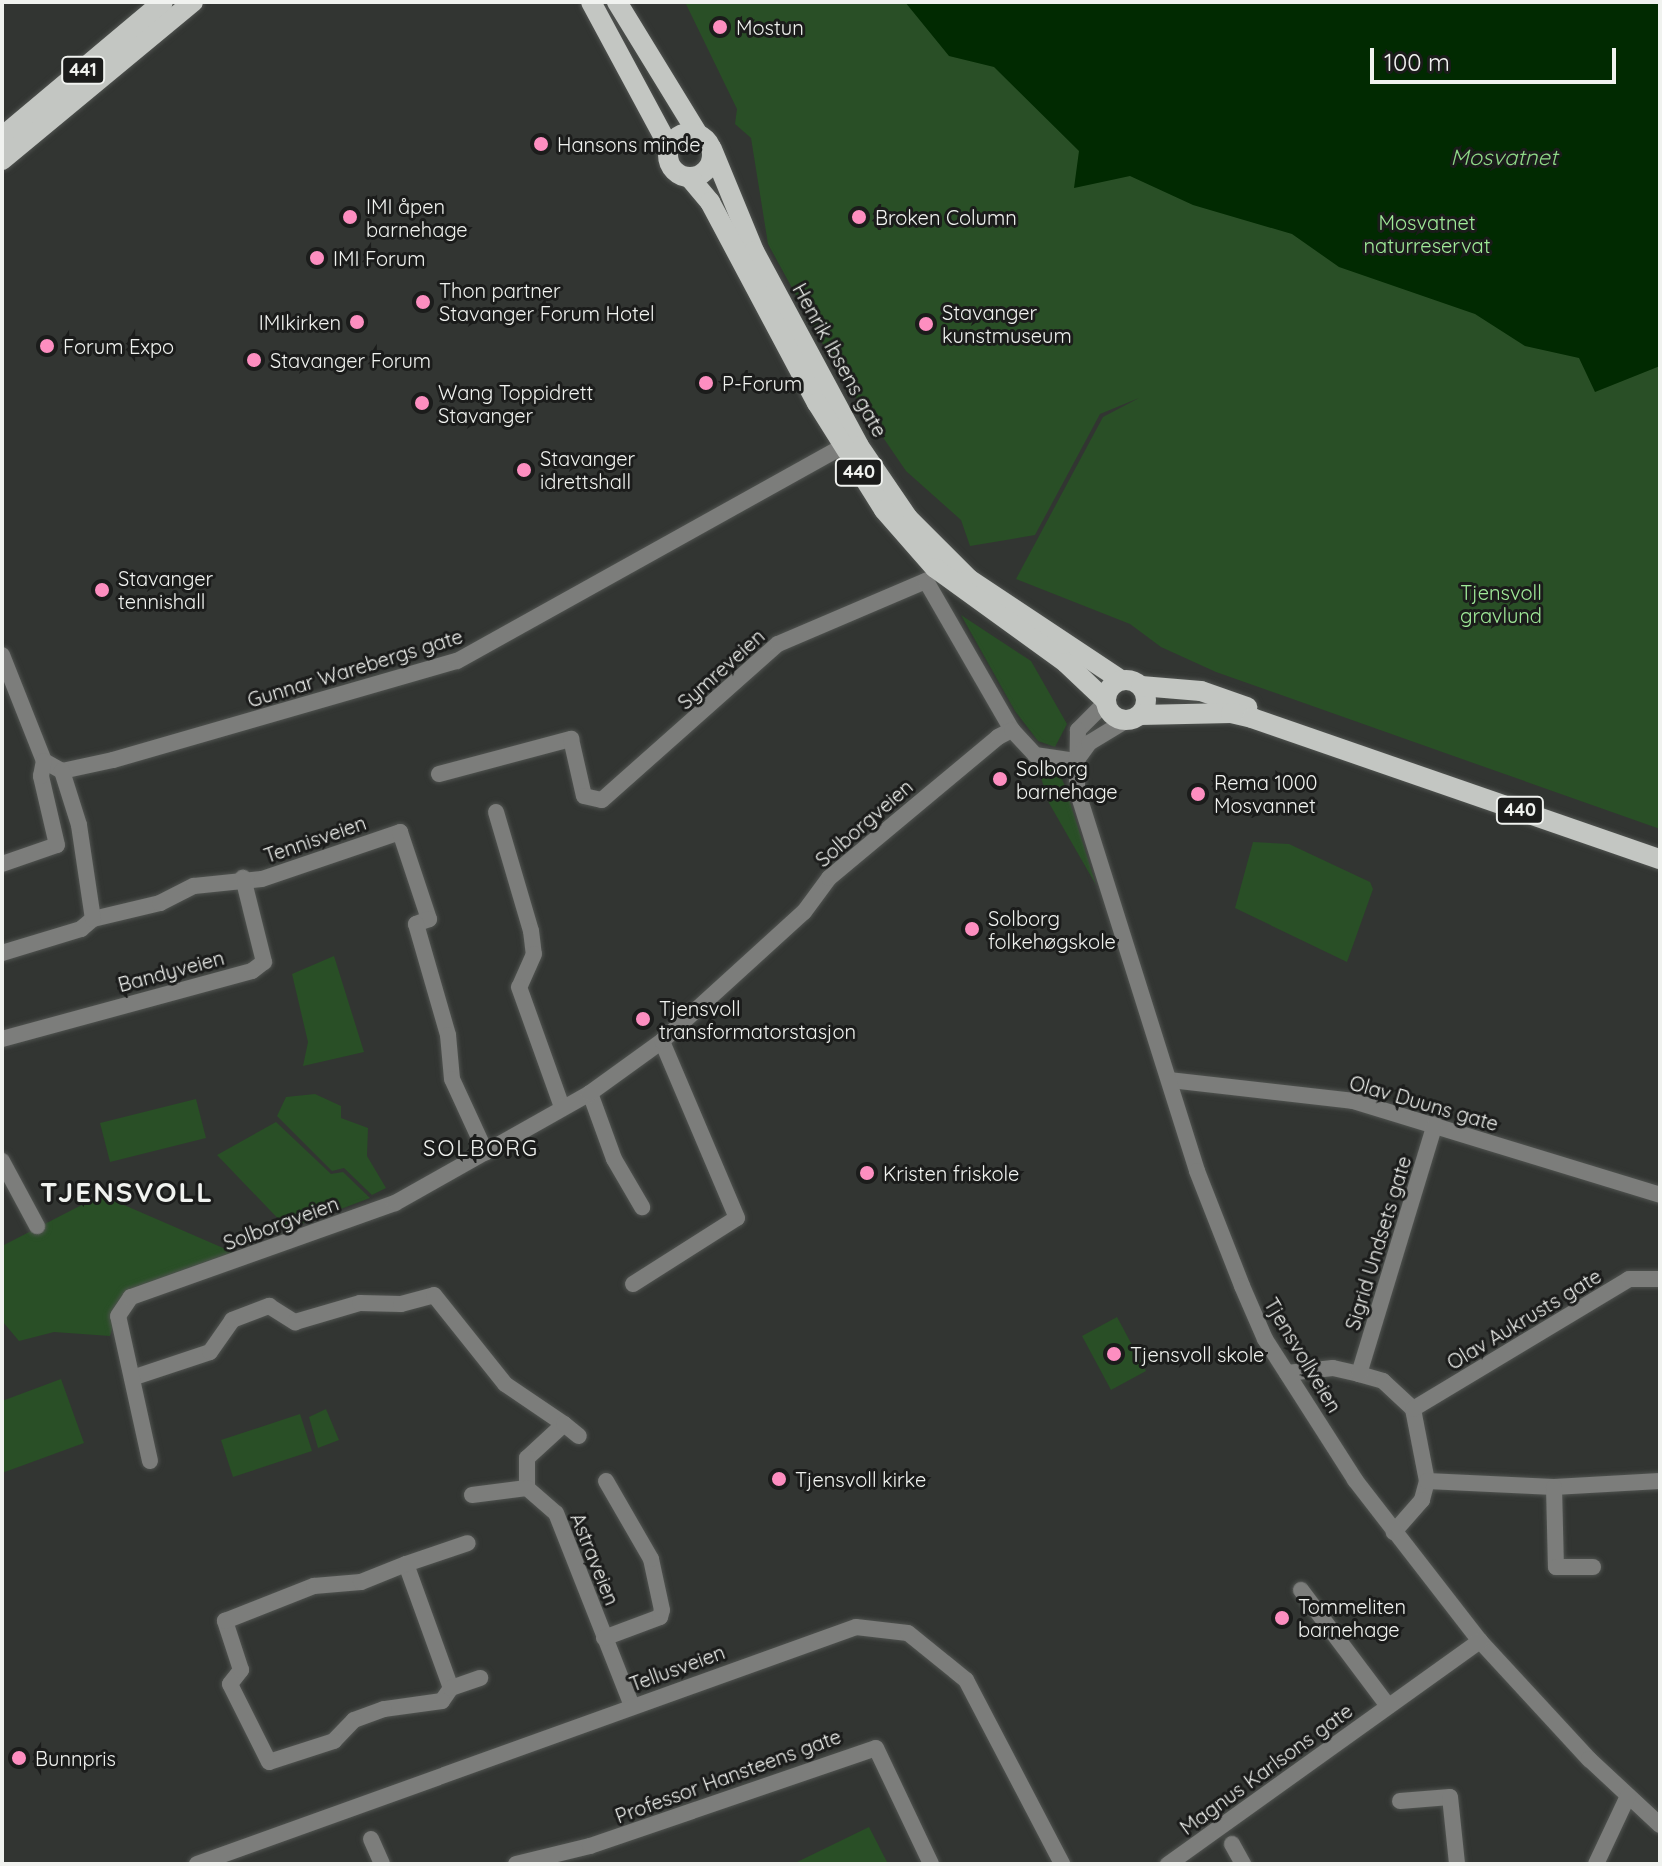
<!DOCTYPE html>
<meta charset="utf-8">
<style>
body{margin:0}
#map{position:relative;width:1662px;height:1866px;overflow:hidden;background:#323532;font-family:Quicksand,sans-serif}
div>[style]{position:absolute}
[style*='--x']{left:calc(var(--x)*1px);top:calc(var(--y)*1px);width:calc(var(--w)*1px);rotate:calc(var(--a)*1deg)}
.green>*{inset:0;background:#294f26}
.water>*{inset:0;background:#012a01}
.roads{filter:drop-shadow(0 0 2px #505350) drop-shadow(0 0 2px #505350)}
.minor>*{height:16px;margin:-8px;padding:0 8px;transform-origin:8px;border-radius:8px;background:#7c7d7b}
.tertiary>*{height:16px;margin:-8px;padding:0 8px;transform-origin:8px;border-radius:8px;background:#7c7d7b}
.primary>*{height:20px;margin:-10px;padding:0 10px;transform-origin:10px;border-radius:10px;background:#c3c6c2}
.primary>.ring{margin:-10px;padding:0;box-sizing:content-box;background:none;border:20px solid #c3c6c2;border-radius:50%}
.dots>*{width:22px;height:22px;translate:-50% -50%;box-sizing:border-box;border:4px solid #1b1c1b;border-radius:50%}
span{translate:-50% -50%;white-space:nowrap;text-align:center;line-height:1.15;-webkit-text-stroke:6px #1b1c1b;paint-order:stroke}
.shield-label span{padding:2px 6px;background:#1b1c1b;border:2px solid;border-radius:6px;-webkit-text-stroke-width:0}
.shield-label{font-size:18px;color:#f0f2ef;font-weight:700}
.poi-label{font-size:20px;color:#f0f2ef}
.left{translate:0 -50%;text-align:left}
.right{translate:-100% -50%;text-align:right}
.park-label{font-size:20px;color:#a0eb99}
.street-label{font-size:20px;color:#f0f2ef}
.water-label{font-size:22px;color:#8ed887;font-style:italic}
.neighbourhood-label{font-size:22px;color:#f0f2ef;letter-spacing:2px}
.district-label{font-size:28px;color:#f0f2ef;font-weight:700;letter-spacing:2px}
.frame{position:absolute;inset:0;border:4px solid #f0f2ef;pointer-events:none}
.scale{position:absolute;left:1370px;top:48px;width:246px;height:36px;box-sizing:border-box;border:4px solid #f0f2ef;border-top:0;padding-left:10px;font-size:24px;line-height:28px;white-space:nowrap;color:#f0f2ef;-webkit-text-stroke:6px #1b1c1b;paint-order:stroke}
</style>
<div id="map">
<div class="green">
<div style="clip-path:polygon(685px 2px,1660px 2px,1660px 829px,1216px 672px,1161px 647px,1130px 624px,1016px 579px,1103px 417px,1139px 398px,1100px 414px,1035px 535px,970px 546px,961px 520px,906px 471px,837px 370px,768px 244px,751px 138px,735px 124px,737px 109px)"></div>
<div style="clip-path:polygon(961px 615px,1031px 661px,1067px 724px,1055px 747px,1038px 741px,1015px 711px)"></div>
<div style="clip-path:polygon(1037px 765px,1058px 771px,1065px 786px,1096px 885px,1049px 803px)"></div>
<div style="clip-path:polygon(1253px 842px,1289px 844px,1370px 882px,1373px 889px,1347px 962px,1235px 908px)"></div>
<div style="clip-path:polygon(334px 956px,364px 1052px,303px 1066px,308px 1042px,292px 974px)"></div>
<div style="clip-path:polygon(315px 1094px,341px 1106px,341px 1118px,368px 1128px,367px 1156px,386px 1188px,372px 1195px,344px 1168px,332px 1171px,277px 1116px,286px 1097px)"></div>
<div style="clip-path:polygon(196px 1099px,206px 1138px,110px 1162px,100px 1123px)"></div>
<div style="clip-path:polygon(276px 1122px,331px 1174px,343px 1172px,370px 1198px,288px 1229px,217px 1155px)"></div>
<div style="clip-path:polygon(101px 1195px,237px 1254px,360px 1207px,120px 1305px,110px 1336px,54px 1332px,19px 1341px,3px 1322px,2px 1246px)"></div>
<div style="clip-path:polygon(1117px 1317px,1146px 1371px,1111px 1390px,1082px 1336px)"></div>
<div style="clip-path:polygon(61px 1379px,84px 1443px,2px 1473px,2px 1401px)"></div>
<div style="clip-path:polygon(326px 1409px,339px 1440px,318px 1448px,309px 1417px)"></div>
<div style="clip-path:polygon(300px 1414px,312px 1451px,233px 1477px,221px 1440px)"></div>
<div style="clip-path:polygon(869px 1827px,888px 1864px,793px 1864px)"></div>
</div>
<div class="water">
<div style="clip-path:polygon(905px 2px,1660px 2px,1660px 366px,1595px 392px,1579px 358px,1525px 346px,1475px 314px,1339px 267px,1292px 234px,1193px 205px,1130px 176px,1074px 188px,1079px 151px,994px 67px,949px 56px)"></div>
</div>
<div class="roads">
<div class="minor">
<div style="--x:2;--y:655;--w:114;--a:68.4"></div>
<div style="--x:44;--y:761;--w:21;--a:29"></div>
<div style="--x:62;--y:771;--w:52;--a:-12.2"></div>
<div style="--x:113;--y:760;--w:358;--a:-16.1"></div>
<div style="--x:457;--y:661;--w:442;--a:-29.1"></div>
<div style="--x:439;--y:774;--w:137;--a:-14.9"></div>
<div style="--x:571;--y:739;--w:58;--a:77.2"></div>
<div style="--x:584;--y:796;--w:18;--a:13"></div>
<div style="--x:602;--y:800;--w:235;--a:-41.6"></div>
<div style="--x:778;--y:644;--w:161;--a:-23.1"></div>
<div style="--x:926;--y:581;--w:172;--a:60"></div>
<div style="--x:496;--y:812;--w:124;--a:73.6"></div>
<div style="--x:531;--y:931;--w:23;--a:83"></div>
<div style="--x:534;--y:954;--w:36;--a:114"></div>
<div style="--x:519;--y:987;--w:127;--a:70.3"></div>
<div style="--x:2;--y:864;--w:58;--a:-19.1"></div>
<div style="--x:57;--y:845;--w:71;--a:-103.1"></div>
<div style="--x:41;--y:776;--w:15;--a:-79"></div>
<div style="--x:93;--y:919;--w:69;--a:-13.4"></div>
<div style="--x:160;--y:903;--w:38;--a:-27"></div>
<div style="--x:194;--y:886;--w:68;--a:-5.9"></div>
<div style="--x:262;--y:879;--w:146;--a:-18.8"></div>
<div style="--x:400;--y:832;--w:92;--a:71.6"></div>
<div style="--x:429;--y:919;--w:14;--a:159"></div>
<div style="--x:416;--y:924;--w:116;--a:73.9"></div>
<div style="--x:448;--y:1035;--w:44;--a:84.8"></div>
<div style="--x:452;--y:1079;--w:81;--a:65.3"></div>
<div style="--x:2;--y:953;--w:83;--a:-16.9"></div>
<div style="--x:81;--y:929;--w:16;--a:-40"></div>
<div style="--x:93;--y:919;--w:95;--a:-98.5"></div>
<div style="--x:79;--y:825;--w:57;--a:-107.5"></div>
<div style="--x:2;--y:1039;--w:259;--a:-15.2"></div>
<div style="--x:252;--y:971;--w:15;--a:-37"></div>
<div style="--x:264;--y:962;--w:87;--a:-104"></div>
<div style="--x:1170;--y:1080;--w:184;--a:6.5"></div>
<div style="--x:1353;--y:1101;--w:321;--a:17"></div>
<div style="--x:590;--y:1093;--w:70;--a:70"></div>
<div style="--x:614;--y:1159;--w:56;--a:59.7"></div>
<div style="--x:2;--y:1161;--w:74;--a:61.7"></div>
<div style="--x:633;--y:1284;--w:123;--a:-32.4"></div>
<div style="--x:737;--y:1218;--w:192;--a:-113"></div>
<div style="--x:1287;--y:1373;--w:46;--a:-6.2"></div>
<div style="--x:1333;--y:1368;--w:27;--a:13"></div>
<div style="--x:1359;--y:1374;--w:25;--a:16"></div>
<div style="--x:1383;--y:1381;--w:41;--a:43"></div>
<div style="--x:1413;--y:1409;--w:73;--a:79"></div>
<div style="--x:1427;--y:1481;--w:20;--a:105"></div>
<div style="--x:1422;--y:1500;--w:43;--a:131.2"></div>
<div style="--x:1359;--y:1374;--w:261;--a:-73.1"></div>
<div style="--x:132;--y:1378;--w:82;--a:-18.4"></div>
<div style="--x:210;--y:1352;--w:39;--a:-55"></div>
<div style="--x:232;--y:1320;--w:40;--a:-21"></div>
<div style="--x:269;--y:1306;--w:31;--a:32"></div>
<div style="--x:295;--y:1322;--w:68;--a:-16.3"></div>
<div style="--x:360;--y:1303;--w:41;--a:1.4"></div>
<div style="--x:401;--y:1304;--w:34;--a:-15"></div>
<div style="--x:434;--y:1295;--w:114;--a:51.4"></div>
<div style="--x:505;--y:1384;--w:71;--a:34.1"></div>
<div style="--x:564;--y:1424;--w:50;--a:137.4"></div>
<div style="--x:527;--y:1458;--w:30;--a:90"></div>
<div style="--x:1413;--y:1409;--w:252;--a:-31"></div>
<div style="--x:1629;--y:1279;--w:31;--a:0"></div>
<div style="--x:564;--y:1424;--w:19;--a:39"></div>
<div style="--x:150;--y:1461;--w:148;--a:-102.4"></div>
<div style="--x:118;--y:1316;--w:23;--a:-56"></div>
<div style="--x:131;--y:1297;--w:280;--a:-19.6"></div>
<div style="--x:395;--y:1203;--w:224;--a:-29.4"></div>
<div style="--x:590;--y:1093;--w:89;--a:-35.8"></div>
<div style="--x:662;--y:1041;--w:192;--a:-42.3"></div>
<div style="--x:804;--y:912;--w:42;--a:-53.7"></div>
<div style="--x:829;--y:878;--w:220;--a:-39.8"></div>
<div style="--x:998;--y:737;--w:16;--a:-27"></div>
<div style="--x:1012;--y:730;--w:34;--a:47"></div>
<div style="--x:1035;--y:755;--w:41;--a:8.3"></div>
<div style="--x:1427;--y:1481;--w:127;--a:2.7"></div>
<div style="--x:1554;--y:1487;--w:106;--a:-3.2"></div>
<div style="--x:1554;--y:1487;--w:80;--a:88.6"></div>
<div style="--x:1556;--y:1567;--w:37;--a:0"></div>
<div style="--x:472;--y:1495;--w:55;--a:-7.3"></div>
<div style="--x:527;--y:1488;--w:38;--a:41"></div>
<div style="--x:556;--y:1513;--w:207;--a:68.5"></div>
<div style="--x:406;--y:1564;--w:132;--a:70.1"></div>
<div style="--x:451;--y:1688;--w:16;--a:125"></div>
<div style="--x:442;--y:1701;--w:59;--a:172.1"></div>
<div style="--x:384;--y:1709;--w:32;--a:160"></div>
<div style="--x:354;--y:1720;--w:29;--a:134"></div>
<div style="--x:334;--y:1741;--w:68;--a:162.1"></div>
<div style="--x:269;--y:1762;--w:87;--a:-116.6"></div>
<div style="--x:230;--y:1684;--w:18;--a:-52"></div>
<div style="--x:241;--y:1670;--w:52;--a:-108.1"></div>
<div style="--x:225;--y:1621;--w:96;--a:-21.5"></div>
<div style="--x:314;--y:1586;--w:47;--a:-4.9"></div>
<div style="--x:361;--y:1582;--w:48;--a:-21.8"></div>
<div style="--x:406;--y:1564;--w:65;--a:-18.7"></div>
<div style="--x:1301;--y:1590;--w:145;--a:53.1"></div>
<div style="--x:604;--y:1638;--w:60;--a:-20.6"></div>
<div style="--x:660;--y:1617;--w:7;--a:-74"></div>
<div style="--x:662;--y:1610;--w:52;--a:-102.2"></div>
<div style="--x:651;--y:1559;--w:90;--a:-120"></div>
<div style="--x:1480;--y:1641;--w:161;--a:47.3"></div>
<div style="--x:1589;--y:1759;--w:97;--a:42.9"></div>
<div style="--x:451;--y:1688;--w:31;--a:-19"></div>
<div style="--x:1400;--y:1801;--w:50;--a:-4.6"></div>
<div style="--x:1450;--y:1797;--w:67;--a:84"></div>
<div style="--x:371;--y:1839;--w:27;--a:66"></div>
<div style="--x:1232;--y:1844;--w:23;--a:61"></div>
<div style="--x:516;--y:1864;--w:76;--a:-13.7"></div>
<div style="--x:590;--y:1846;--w:302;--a:-18.9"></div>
<div style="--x:876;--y:1748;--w:128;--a:64.6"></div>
<div style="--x:1596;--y:1864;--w:75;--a:-64.8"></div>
</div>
<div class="tertiary">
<div style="--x:1106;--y:702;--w:40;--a:135"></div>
<div style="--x:1078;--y:730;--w:60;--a:91"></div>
<div style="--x:1077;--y:790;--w:399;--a:72.5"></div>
<div style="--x:1197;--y:1171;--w:123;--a:68.6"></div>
<div style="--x:1242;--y:1286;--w:58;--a:66.5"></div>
<div style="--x:1265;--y:1339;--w:167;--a:57.4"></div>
<div style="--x:1355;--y:1480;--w:204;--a:52.2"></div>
<div style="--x:1480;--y:1641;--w:384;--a:144.4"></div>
<div style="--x:1076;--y:761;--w:22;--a:-54"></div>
<div style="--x:1089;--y:743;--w:44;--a:-31.2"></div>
<div style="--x:197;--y:1864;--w:700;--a:-19.78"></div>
<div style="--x:856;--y:1627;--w:52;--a:6.6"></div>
<div style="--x:908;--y:1633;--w:75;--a:39"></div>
<div style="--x:966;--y:1680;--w:208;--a:62.4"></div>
</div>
<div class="primary">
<div style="--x:591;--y:2;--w:165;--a:61.7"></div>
<div style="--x:617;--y:2;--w:155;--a:58.5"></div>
<div class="ring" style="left:668px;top:133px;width:24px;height:24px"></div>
<div style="--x:2;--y:137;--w:210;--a:-40"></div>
<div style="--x:712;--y:149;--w:110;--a:67.6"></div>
<div style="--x:754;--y:251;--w:221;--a:61.7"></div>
<div style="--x:859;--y:446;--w:87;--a:55.8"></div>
<div style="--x:908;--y:518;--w:86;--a:45"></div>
<div style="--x:969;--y:579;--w:182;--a:33.6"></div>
<div style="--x:2;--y:160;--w:248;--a:-39.6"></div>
<div style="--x:689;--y:177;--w:33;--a:50"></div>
<div style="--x:710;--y:202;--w:228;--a:62"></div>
<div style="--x:817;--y:403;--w:126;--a:57.9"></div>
<div style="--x:884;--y:510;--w:77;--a:48.7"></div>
<div style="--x:935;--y:568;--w:162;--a:35.9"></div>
<div style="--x:1066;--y:663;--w:55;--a:43.5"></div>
<div class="ring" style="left:1106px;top:680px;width:20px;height:20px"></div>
<div style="--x:1141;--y:686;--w:60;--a:4.8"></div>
<div style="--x:1201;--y:691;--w:49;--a:19.2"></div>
<div style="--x:1140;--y:715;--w:91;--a:-1.3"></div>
<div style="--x:1231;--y:713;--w:22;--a:13"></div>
<div style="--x:1252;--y:718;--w:432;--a:19.1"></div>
</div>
</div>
<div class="dots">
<div style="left:720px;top:27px;background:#fd8ec0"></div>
<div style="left:541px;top:144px;background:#fd8ec0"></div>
<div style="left:350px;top:217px;background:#fd8ec0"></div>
<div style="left:859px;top:217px;background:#fd8ec0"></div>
<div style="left:317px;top:258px;background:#fd8ec0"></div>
<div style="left:423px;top:302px;background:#fd8ec0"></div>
<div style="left:357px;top:322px;background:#fd8ec0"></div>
<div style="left:926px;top:324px;background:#fd8ec0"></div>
<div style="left:47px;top:346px;background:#fd8ec0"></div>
<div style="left:254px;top:360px;background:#fd8ec0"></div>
<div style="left:706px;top:383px;background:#fd8ec0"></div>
<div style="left:422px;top:403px;background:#fd8ec0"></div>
<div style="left:524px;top:470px;background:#fd8ec0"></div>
<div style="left:102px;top:590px;background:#fd8ec0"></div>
<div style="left:1000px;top:779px;background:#fd8ec0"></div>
<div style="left:1198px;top:794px;background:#fd8ec0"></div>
<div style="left:972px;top:929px;background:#fd8ec0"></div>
<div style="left:643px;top:1019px;background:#fd8ec0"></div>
<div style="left:867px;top:1173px;background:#fd8ec0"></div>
<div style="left:1114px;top:1354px;background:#fd8ec0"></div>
<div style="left:779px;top:1479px;background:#fd8ec0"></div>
<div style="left:1282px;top:1618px;background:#fd8ec0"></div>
<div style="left:19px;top:1758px;background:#fd8ec0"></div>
</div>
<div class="shield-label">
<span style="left:83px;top:70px">441</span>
<span style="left:859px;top:472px">440</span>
<span style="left:1520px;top:810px">440</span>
</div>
<div class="poi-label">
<span class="left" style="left:736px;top:27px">Mostun</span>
<span class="left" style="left:557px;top:144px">Hansons minde</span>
<span class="left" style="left:366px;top:218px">IMI åpen<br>barnehage</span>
<span class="left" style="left:875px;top:217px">Broken Column</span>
<span class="left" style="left:333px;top:258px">IMI Forum</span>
<span class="left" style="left:439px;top:302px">Thon partner<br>Stavanger Forum Hotel</span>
<span class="left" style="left:942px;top:324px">Stavanger<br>kunstmuseum</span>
<span class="right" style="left:341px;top:322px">IMIkirken</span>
<span class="left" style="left:63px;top:346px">Forum Expo</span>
<span class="left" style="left:270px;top:360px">Stavanger Forum</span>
<span class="left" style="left:722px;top:383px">P-Forum</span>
<span class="left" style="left:438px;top:404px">Wang Toppidrett<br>Stavanger</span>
<span class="left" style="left:540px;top:470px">Stavanger<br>idrettshall</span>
<span class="left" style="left:118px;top:590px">Stavanger<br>tennishall</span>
<span class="left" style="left:1016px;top:780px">Solborg<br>barnehage</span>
<span class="left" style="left:1214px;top:794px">Rema 1000<br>Mosvannet</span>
<span class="left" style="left:988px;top:930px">Solborg<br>folkehøgskole</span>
<span class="left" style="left:659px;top:1020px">Tjensvoll<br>transformatorstasjon</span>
<span class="left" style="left:883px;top:1173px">Kristen friskole</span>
<span class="left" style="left:1130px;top:1354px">Tjensvoll skole</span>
<span class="left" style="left:795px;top:1479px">Tjensvoll kirke</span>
<span class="left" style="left:1298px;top:1618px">Tommeliten<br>barnehage</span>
<span class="left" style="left:35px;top:1758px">Bunnpris</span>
</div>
<div class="park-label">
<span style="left:1427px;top:234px">Mosvatnet<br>naturreservat</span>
<span style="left:1501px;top:604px">Tjensvoll<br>gravlund</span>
</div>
<div class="street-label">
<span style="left:840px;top:360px;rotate:61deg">Henrik Ibsens gate</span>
<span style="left:355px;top:668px;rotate:-17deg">Gunnar Warebergs gate</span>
<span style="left:721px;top:669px;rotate:-42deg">Symreveien</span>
<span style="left:864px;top:823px;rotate:-41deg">Solborgveien</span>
<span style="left:315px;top:839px;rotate:-19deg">Tennisveien</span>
<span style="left:171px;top:971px;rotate:-15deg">Bandyveien</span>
<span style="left:1424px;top:1103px;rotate:16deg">Olav Duuns gate</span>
<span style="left:281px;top:1223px;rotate:-20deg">Solborgveien</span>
<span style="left:1378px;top:1243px;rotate:-73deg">Sigrid Undsets gate</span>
<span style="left:1524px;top:1319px;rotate:-31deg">Olav Aukrusts gate</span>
<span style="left:1303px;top:1355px;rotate:59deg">Tjensvollveien</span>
<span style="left:595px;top:1559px;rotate:68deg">Astraveien</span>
<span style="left:677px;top:1668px;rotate:-20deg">Tellusveien</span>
<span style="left:1266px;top:1769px;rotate:-36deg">Magnus Karlsons gate</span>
<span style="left:728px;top:1776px;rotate:-20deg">Professor Hansteens gate</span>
</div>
<div class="water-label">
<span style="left:1504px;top:158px">Mosvatnet</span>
</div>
<div class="neighbourhood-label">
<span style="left:481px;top:1149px">SOLBORG</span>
</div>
<div class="district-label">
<span style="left:127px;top:1192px">TJENSVOLL</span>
</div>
<div class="frame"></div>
<div class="scale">100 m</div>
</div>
